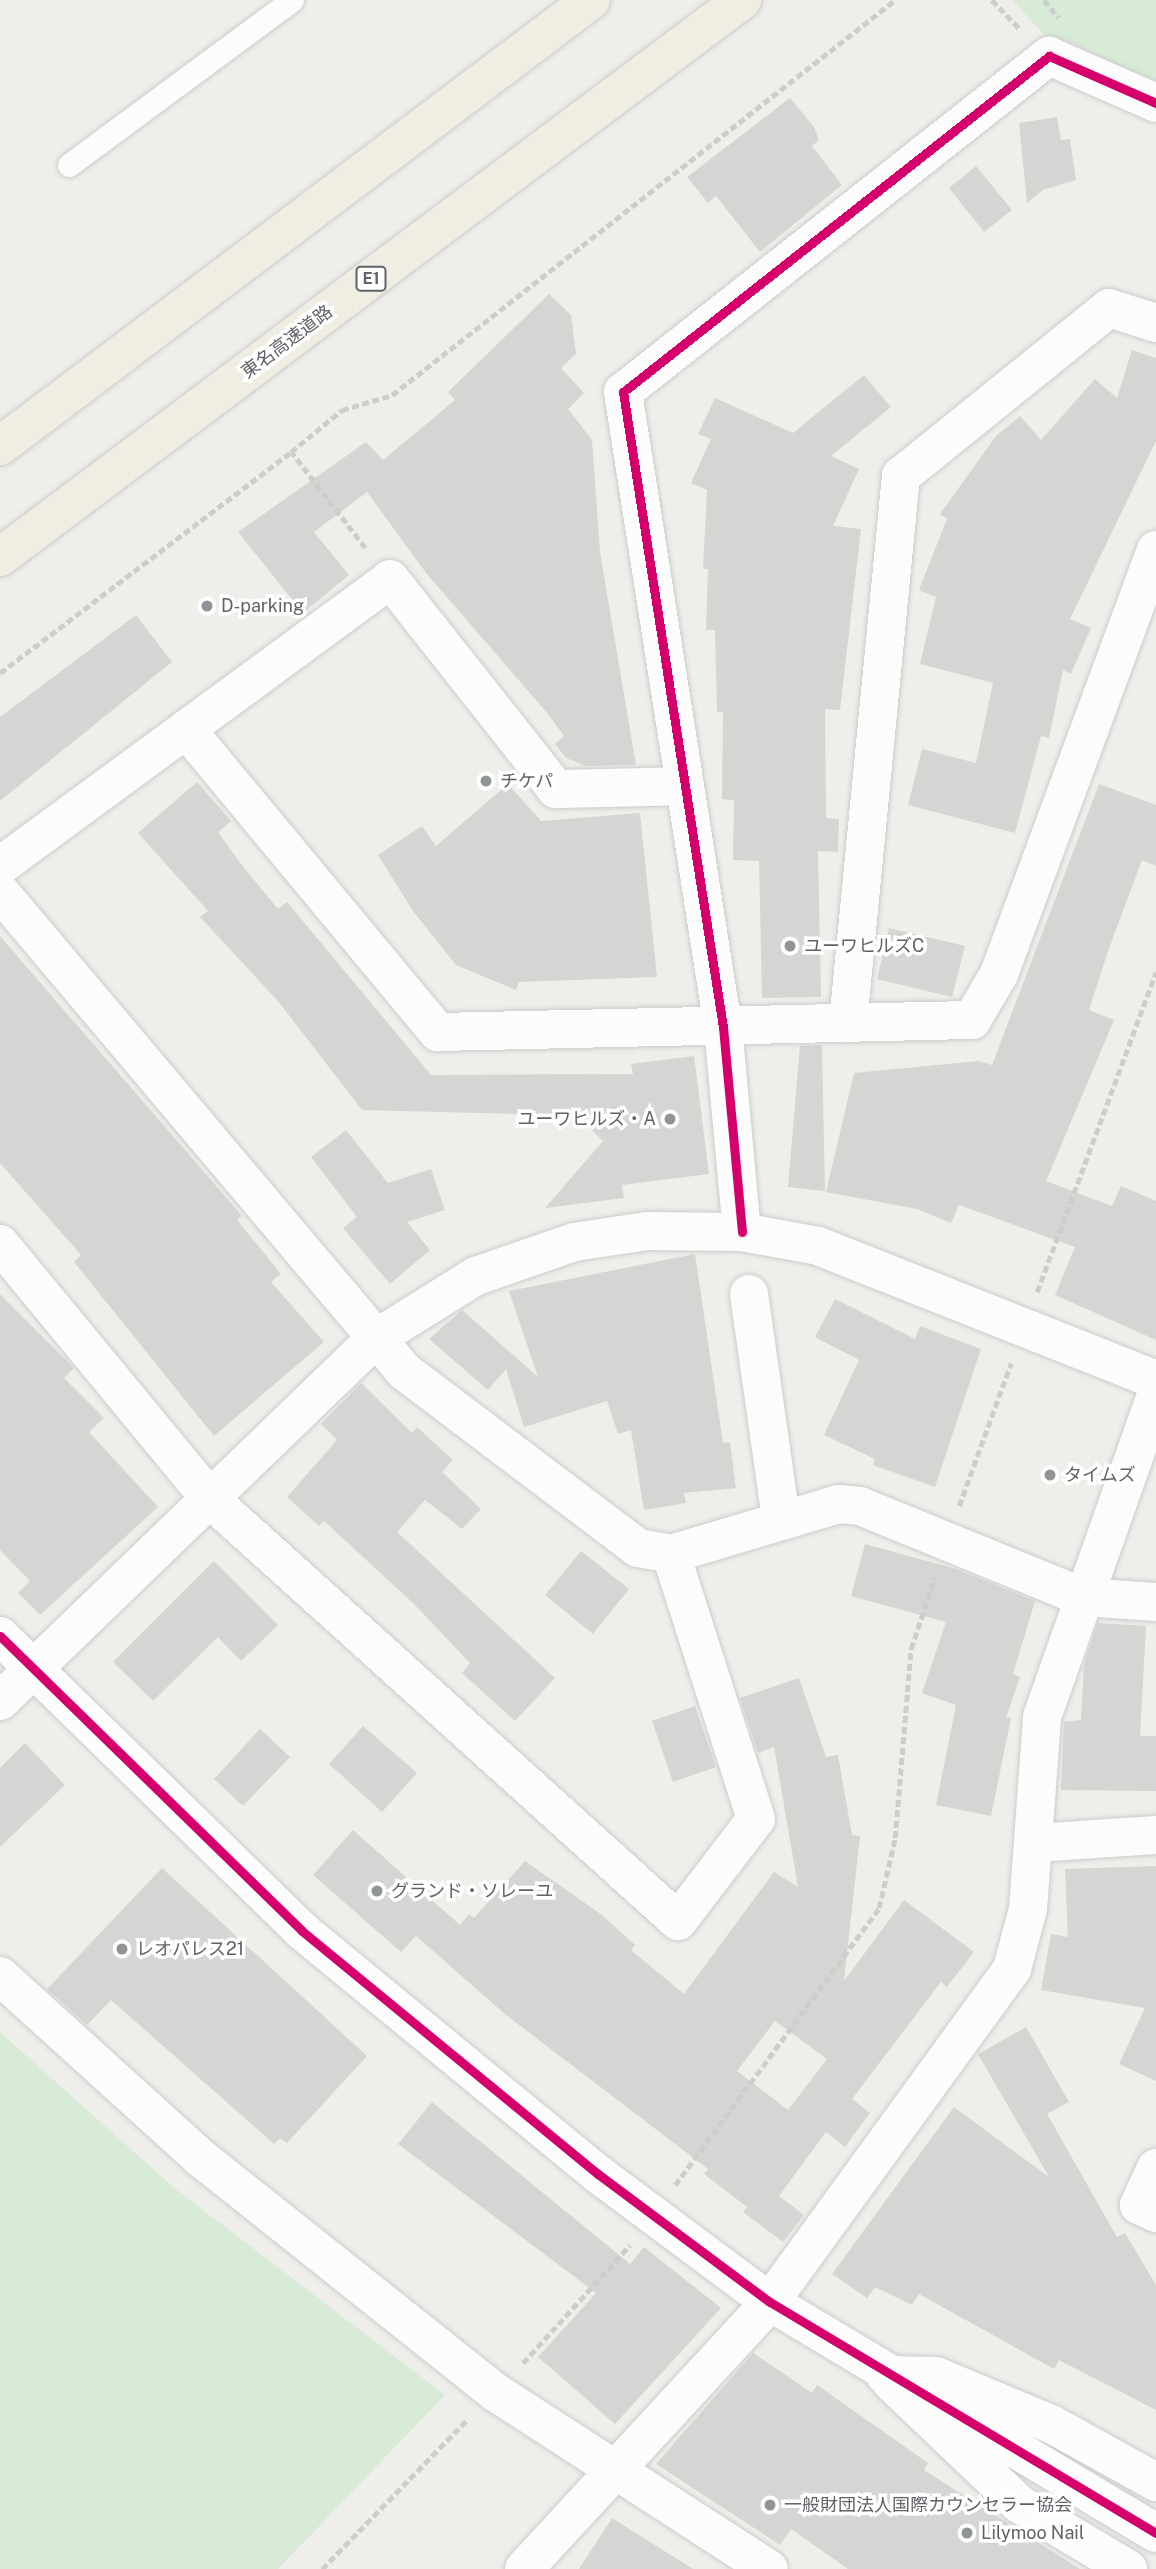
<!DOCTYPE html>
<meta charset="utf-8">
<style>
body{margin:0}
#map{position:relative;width:1156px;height:2569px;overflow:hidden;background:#efeeea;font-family:"Public Sans","Noto Sans JP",sans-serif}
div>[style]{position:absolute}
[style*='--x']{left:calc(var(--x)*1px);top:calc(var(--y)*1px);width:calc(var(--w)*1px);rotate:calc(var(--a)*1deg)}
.green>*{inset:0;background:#d8ebd6}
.building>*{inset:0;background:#d6d5d3}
.path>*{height:4.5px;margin-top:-2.25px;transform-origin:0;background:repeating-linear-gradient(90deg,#cacfcc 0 7px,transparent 0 10.5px)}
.roads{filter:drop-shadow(0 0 2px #cbcccc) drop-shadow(0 0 2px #cbcccc)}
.service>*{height:23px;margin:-11.5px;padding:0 11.5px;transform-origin:11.5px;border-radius:11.5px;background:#fdfcfc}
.minor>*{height:38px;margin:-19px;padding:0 19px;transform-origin:19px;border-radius:19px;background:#fdfcfc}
.tertiary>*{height:38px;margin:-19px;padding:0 19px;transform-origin:19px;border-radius:19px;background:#fdfcfc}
.motorway>*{height:38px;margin:-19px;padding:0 19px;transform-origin:19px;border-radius:19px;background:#f0ede3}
.cycleway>*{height:9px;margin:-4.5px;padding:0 4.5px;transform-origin:4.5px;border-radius:4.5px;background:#d6006c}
.dots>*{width:19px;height:19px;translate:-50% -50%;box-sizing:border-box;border:4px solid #fff;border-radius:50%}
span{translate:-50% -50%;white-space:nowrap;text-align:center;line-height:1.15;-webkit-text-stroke:7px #fff;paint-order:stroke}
.shield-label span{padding:2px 5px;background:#fff;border:2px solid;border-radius:5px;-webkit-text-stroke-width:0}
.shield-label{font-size:16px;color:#5f6368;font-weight:700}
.street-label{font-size:18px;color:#5f6368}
.poi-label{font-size:18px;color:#5f6368}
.left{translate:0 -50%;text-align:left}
.right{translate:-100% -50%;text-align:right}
</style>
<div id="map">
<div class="green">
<div style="clip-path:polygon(1012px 0,1156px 0,1156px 83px,1050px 41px)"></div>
<div style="clip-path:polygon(0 2032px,173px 2187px,445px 2395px,278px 2569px,0 2569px)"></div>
</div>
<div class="building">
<div style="clip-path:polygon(790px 98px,814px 127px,819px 140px,812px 146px,842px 185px,760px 252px,716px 196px,708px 203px,687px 177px)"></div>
<div style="clip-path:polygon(1057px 117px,1061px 140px,1070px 139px,1076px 180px,1043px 190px,1027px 203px,1019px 123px)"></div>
<div style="clip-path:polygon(976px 166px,1012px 210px,984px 232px,949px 188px)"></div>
<div style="clip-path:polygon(549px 294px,571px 315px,576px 354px,561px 368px,584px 393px,568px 409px,592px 440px,600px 552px,636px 765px,586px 766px,566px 758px,555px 744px,564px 736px,548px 714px,426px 573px,367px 492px,314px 532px,349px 575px,303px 613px,238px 532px,366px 442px,383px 460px,455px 400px,448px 392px)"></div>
<div style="clip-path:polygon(1132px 350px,1156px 358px,1156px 441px,1070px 619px,1091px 628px,1071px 674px,1063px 670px,1049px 738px,1041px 736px,1015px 833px,908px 805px,922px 749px,976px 763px,993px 683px,920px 664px,936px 597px,919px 590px,947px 519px,940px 514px,996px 436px,1020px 416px,1041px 440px,1095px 379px,1117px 398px)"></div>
<div style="clip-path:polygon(864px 375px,891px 407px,831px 456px,859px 469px,833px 526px,861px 529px,840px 710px,825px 709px,826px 818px,839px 819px,838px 852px,818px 851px,821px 997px,762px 998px,759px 861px,733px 860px,734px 800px,722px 799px,723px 712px,717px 712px,715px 630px,706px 630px,708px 569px,703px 569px,707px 490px,691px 483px,711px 439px,698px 434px,715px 398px,793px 433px)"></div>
<div style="clip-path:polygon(136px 615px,172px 662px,0 801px,0 717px)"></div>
<div style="clip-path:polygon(197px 782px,231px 821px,218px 832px,241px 864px,278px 909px,287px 902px,431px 1075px,633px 1074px,631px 1064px,694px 1056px,709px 1174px,622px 1185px,624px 1198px,545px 1208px,603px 1141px,582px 1120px,595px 1116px,362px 1110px,278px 1001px,200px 917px,208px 911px,138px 833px)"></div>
<div style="clip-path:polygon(508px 784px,541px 821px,640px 813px,657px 977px,519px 982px,516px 990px,456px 965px,413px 911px,378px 855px,422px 826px,436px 846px)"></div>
<div style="clip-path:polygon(1099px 784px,1156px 805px,1156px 866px,1142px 860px,1107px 954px,1089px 1010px,1114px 1020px,1046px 1181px,1112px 1206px,1121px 1186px,1156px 1201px,1156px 1340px,1055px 1295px,1075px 1247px,959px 1205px,951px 1223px,917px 1209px,826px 1192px,854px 1073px,978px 1061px,992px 1065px)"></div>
<div style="clip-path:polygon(889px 928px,965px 946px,952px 997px,877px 979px)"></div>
<div style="clip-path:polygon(0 936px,242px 1216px,237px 1220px,281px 1274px,271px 1282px,324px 1342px,214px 1436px,74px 1262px,81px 1255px,0 1163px)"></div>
<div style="clip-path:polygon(822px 1045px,825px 1191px,788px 1187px,800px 1046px)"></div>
<div style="clip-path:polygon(346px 1130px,388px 1183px,431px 1169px,445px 1210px,407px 1222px,430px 1250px,390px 1284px,343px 1228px,357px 1217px,311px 1157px)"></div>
<div style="clip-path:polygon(695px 1254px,723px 1443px,730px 1442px,736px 1488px,684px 1493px,686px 1503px,644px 1510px,631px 1430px,618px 1434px,607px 1401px,524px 1427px,506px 1369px,488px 1390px,429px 1339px,462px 1310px,538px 1377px,509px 1291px)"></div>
<div style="clip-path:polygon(0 1294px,74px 1368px,64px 1378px,104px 1418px,89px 1432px,158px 1507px,40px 1615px,18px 1593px,30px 1581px,0 1550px)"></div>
<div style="clip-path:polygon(835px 1299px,915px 1339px,920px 1326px,981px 1349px,935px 1487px,873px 1465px,875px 1459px,824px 1435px,859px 1360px,815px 1337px)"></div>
<div style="clip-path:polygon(361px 1383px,412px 1433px,417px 1427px,453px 1460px,442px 1472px,481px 1509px,462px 1529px,425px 1500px,397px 1532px,555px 1678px,515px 1721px,462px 1673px,470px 1663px,414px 1604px,324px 1521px,319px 1526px,287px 1497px,337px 1440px,321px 1424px)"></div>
<div style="clip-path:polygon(865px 1544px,956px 1569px,1035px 1601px,1013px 1674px,1020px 1677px,1006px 1718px,1011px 1718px,991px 1816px,936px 1805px,956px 1705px,922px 1693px,946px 1622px,851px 1596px)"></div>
<div style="clip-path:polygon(581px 1551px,629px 1589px,593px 1634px,545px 1595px)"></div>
<div style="clip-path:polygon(214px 1561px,278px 1625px,241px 1661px,218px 1637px,153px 1701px,113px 1662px)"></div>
<div style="clip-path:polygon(1098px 1623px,1146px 1626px,1140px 1736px,1156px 1736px,1156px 1791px,1061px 1790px,1064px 1722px,1081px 1720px,1084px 1664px)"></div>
<div style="clip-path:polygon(evenodd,799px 1678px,826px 1757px,838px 1755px,852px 1835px,860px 1836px,844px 1981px,904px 1900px,974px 1952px,947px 1987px,941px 1982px,852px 2099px,870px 2113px,845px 2147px,826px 2132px,779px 2196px,804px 2215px,783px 2242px,743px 2212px,747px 2207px,704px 2174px,708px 2169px,506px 2015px,416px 1936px,401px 1952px,313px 1875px,353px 1830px,460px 1925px,469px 1914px,474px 1918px,525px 1861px,602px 1915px,635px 1945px,631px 1950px,684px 1994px,774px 1872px,798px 1887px,774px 1747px,758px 1753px,740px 1698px,799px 1678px,775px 2021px,827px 2059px,788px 2110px,737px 2071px,775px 2021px)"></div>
<div style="clip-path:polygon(695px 1706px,716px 1767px,673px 1782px,652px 1721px)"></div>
<div style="clip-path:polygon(363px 1726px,417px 1773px,382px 1812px,329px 1764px)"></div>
<div style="clip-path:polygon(260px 1729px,290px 1757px,243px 1806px,214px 1779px)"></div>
<div style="clip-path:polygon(25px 1743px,65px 1785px,0 1847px,0 1768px)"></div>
<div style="clip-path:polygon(1156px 1866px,1156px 2081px,1119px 2064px,1145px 2008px,1041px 1990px,1051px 1934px,1068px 1937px,1065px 1869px)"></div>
<div style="clip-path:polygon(162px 1868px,367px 2056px,287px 2143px,280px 2138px,274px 2144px,111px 2000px,87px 2025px,47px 1989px)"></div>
<div style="clip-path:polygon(1026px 2027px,1069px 2102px,1047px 2114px,1117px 2237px,1125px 2233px,1156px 2285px,1156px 2410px,1059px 2360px,1054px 2369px,919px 2294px,912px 2305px,875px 2287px,867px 2298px,832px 2274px,954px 2107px,1049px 2177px,978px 2054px)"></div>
<div style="clip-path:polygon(432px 2102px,630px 2264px,644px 2247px,721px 2308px,615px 2424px,538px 2357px,596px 2293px,398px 2144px)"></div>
<div style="clip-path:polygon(753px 2353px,812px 2393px,817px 2385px,928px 2463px,924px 2470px,1080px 2569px,848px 2569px,791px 2529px,780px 2545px,656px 2464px)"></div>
<div style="clip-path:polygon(612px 2518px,693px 2569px,579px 2569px)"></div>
</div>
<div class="path">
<div style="--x:992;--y:0;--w:40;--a:46"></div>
<div style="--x:1044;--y:0;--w:23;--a:50"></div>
<div style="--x:365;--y:548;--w:121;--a:-127.6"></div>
<div style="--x:291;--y:452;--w:66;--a:-39.5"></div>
<div style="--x:342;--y:410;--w:52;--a:-16.7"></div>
<div style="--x:392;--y:395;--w:640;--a:-38.14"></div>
<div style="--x:0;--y:673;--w:365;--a:-37.2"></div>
<div style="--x:1037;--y:1292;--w:341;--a:-69.6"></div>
<div style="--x:959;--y:1506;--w:152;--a:-70"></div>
<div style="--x:675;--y:2185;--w:344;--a:-53.6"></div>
<div style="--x:879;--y:1908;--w:72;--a:-77.1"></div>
<div style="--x:895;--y:1838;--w:190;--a:-85.2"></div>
<div style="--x:911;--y:1649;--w:76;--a:-71.6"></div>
<div style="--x:523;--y:2363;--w:159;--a:-47.8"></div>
<div style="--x:322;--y:2569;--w:209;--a:-45.8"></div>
</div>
<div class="roads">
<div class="service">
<div style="--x:69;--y:165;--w:277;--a:-36.5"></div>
</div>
<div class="minor">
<div style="--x:186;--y:729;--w:394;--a:50.3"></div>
<div style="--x:438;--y:1032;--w:534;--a:-1.29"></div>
<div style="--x:972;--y:1020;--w:53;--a:-59.6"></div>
<div style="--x:999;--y:974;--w:452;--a:-69.7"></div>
<div style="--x:0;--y:866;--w:484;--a:-36.3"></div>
<div style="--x:390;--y:579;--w:268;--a:51.7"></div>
<div style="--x:556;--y:789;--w:128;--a:-1.3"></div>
<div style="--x:0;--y:892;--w:627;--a:49.85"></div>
<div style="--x:404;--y:1371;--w:293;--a:37.1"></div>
<div style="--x:638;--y:1548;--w:34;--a:10"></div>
<div style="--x:671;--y:1554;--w:175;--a:-16.6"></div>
<div style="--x:839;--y:1504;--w:21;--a:5"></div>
<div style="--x:860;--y:1506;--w:241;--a:22.2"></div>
<div style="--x:1083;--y:1597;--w:73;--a:3.9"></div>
<div style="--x:848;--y:1023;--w:550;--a:-84.47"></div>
<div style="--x:901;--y:476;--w:267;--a:-38.9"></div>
<div style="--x:1109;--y:308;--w:49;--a:17.7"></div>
<div style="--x:742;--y:1232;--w:206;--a:-95.3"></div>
<div style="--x:723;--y:1027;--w:643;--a:-98.95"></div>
<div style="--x:623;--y:392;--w:543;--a:-38.26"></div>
<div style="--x:1049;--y:56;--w:117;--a:23.7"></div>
<div style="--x:0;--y:1244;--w:330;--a:50.5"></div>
<div style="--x:210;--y:1499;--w:630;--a:42.04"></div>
<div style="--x:678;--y:1921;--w:128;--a:-52.6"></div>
<div style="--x:756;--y:1819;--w:278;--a:-107.8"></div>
<div style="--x:749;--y:1294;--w:227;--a:81.9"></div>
<div style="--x:1035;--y:1843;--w:121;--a:-3.8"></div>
<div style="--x:0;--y:1976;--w:273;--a:42.2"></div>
<div style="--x:202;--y:2159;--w:374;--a:38.5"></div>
<div style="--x:495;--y:2392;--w:326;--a:32.9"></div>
<div style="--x:1156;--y:2168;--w:41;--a:114.7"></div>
<div style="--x:1139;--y:2205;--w:19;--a:25"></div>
<div style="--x:885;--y:2375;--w:51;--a:1.1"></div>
<div style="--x:936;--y:2376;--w:127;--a:22.7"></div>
<div style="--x:1053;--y:2425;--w:118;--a:29"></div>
<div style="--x:891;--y:2382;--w:177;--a:43.6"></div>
<div style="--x:1019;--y:2504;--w:127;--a:30.8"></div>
<div style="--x:524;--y:2569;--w:363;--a:-47.3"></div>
<div style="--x:770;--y:2302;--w:412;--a:-54"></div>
<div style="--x:1012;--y:1969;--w:62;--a:-75.1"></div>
<div style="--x:1028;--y:1909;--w:193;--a:-85.8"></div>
<div style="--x:1042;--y:1717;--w:342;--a:-70.5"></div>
</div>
<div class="tertiary">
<div style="--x:0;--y:1636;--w:422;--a:44.3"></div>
<div style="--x:302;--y:1931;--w:383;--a:39.4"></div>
<div style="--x:598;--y:2174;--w:214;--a:36.7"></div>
<div style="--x:770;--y:2302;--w:450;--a:30.9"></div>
<div style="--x:0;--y:1701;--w:521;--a:-43.99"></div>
<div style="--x:375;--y:1339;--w:119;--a:-32"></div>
<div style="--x:476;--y:1276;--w:104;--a:-19.1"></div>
<div style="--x:574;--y:1242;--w:75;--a:-8.5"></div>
<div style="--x:648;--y:1231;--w:94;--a:0.6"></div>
<div style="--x:742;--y:1232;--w:77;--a:10.4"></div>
<div style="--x:818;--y:1246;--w:364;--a:21.6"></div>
</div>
<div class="motorway">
<div style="--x:0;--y:446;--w:740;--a:-37.04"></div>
<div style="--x:0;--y:557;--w:928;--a:-36.89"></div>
</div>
</div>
<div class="cycleway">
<div style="--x:742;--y:1232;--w:206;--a:-95.3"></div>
<div style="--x:723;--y:1027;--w:643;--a:-98.95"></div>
<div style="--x:623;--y:392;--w:543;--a:-38.26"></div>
<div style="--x:1049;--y:56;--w:117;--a:23.7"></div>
<div style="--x:0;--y:1636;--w:422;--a:44.3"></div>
<div style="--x:302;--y:1931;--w:383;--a:39.4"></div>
<div style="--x:598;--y:2174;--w:214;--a:36.7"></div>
<div style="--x:770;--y:2302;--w:450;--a:30.9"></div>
</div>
<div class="dots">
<div style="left:207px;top:606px;background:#919496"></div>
<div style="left:486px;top:781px;background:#919496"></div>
<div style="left:790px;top:946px;background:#919496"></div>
<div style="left:670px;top:1119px;background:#919496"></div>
<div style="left:1050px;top:1475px;background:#919496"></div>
<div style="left:377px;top:1891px;background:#919496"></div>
<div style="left:122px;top:1949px;background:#919496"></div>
<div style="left:770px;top:2505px;background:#919496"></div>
<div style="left:967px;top:2533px;background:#919496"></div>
</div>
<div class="shield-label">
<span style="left:371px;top:279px">E1</span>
</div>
<div class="street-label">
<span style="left:287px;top:342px;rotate:-37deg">東名高速道路</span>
</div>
<div class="poi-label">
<span class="left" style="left:221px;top:606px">D-parking</span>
<span class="left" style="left:500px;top:781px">チケパ</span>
<span class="left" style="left:804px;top:946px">ユーワヒルズC</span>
<span class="right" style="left:656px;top:1119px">ユーワヒルズ・A</span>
<span class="left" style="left:1064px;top:1475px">タイムズ</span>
<span class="left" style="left:391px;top:1891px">グランド・ソレーユ</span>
<span class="left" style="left:136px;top:1949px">レオパレス21</span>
<span class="left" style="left:784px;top:2505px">一般財団法人国際カウンセラー協会</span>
<span class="left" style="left:981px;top:2533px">Lilymoo Nail</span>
</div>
</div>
